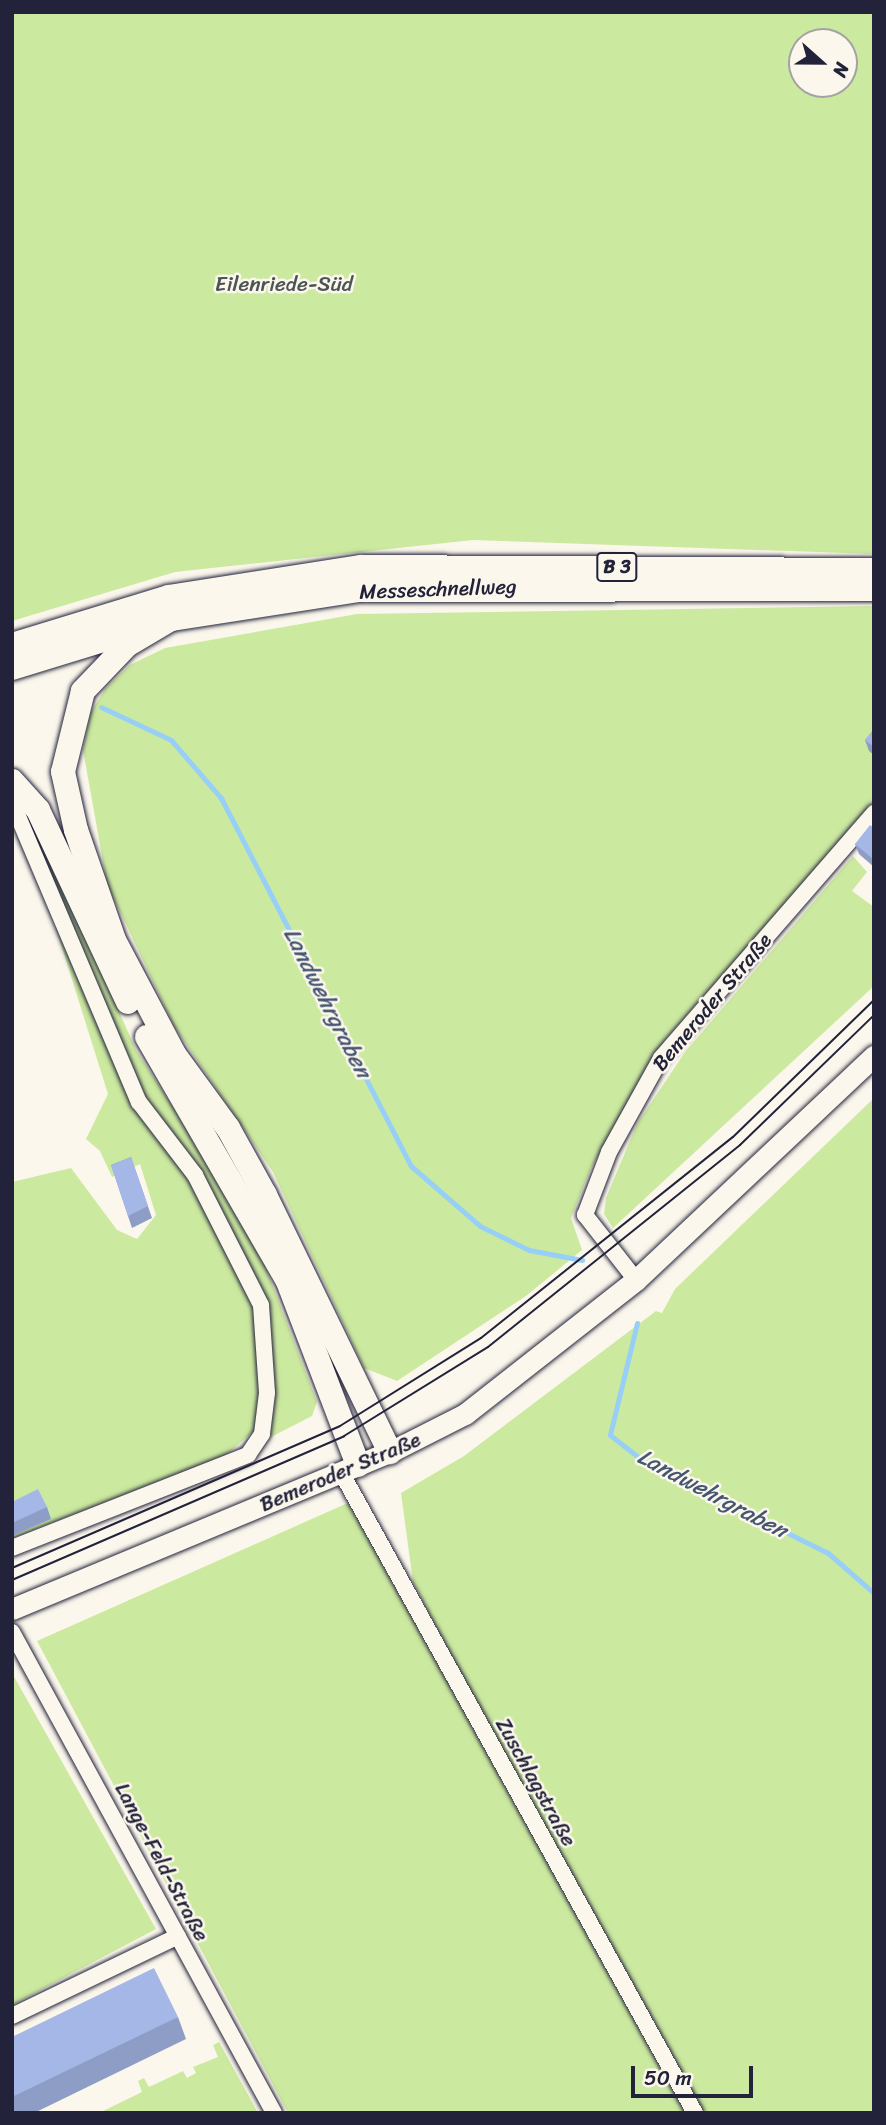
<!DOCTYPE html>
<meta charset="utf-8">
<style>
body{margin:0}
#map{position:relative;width:886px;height:2125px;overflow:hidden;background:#fbf7ec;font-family:Sriracha,sans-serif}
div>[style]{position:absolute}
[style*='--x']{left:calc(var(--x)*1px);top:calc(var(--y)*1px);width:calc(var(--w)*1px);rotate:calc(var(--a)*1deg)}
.green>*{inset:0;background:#cce9a0}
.stream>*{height:5px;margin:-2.5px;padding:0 2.5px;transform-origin:2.5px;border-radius:2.5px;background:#98cff7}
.roads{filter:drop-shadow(0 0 2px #22223b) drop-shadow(0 0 2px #22223b)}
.minor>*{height:16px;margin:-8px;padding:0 8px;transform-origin:8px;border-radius:8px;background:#fbf7ec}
.major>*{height:21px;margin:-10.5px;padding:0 10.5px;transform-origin:10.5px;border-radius:10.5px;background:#fbf7ec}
.highway>*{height:24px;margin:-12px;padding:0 12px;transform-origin:12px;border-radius:12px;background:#fbf7ec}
.tram>*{height:2px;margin:-1px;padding:0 1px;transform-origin:1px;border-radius:1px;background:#22223b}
.wall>*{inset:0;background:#8e9dc6}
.building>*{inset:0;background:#a5b7e6}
span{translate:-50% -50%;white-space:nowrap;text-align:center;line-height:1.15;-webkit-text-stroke:5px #fbf7ec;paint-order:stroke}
.shield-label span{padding:2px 5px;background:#fbf7ec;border:2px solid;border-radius:5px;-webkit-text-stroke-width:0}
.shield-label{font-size:19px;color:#22223b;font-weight:700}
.park-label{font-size:21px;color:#4c5454}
.street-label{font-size:21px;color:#22223b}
.water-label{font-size:23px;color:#455673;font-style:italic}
.frame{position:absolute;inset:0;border:14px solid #22223b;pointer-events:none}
.north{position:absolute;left:788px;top:28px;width:70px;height:70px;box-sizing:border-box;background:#fbf7ec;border:2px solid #a4a2a5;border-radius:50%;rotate:111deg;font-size:19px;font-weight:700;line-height:28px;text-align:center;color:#22223b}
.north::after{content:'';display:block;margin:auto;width:24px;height:32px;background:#22223b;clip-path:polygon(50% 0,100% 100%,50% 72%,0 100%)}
.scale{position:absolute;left:631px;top:2066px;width:122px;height:32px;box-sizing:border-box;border:4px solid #22223b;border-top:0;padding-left:9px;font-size:21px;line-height:24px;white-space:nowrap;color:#22223b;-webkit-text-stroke:5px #fbf7ec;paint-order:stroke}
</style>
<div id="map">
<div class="green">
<div style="clip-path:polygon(evenodd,12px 12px,874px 12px,874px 554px,473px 540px,175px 572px,12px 621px,12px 12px,802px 42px,844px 42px,844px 84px,802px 84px,802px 42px)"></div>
<div style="clip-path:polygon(874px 606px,874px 803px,664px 1041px,591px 1168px,571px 1218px,582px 1250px,526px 1296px,397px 1381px,364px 1368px,273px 1172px,174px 1026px,107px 884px,83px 750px,90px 714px,105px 689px,130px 665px,165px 648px,357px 614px)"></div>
<div style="clip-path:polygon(20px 814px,41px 835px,136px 1050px,250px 1226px,317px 1402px,312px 1416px,267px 1439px,258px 1427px,225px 1456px,12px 1538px,12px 1182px,71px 1168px,117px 1230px,137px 1239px,156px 1215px,140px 1164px,112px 1177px,100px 1151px,86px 1139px,108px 1094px)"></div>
<div style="clip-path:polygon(853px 856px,867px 872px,852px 891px,874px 907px,874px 986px,613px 1228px,604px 1214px,606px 1198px,637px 1124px,685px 1052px)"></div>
<div style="clip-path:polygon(874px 1098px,874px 2113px,288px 2113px,37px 1641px,350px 1502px,677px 2089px,413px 1582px,401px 1493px,464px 1456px,656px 1311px,662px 1313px,675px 1289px)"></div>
<div style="clip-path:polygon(12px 1673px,156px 1929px,12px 2005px)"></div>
<div style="clip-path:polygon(219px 2042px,258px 2113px,99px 2113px,142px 2092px,138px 2081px,144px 2078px,149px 2087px,183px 2071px,187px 2078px,196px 2073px,193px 2067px,218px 2057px,213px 2045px)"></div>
</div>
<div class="stream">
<div style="--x:101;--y:707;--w:77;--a:25.2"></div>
<div style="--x:171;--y:740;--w:77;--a:49.2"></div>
<div style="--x:221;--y:798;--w:414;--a:62.7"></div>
<div style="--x:411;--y:1166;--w:91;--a:41"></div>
<div style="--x:480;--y:1226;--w:55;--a:26.1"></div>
<div style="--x:529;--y:1250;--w:54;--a:10.7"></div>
<div style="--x:637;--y:1323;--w:115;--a:103.6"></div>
<div style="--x:610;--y:1435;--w:46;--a:37.9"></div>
<div style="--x:646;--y:1463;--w:203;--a:26.3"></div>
<div style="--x:828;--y:1553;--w:61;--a:41"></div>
</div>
<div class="roads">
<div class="minor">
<div style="--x:12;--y:802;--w:326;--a:67.1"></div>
<div style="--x:139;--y:1102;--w:92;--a:52.5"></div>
<div style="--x:195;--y:1175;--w:146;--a:63.1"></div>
<div style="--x:261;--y:1305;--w:88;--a:86.1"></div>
<div style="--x:267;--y:1393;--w:41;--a:97"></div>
<div style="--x:262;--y:1434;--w:25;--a:124"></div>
<div style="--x:248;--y:1455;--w:254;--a:158.5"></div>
<div style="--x:636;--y:1280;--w:83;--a:-128.1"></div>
<div style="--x:585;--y:1215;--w:67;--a:-69.1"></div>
<div style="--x:609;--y:1152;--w:107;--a:-61"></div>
<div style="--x:661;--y:1058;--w:325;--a:-49"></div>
<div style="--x:341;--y:1472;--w:732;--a:61.09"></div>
<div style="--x:12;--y:1632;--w:548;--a:61.42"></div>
<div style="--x:12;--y:2016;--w:184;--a:-25.7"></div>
</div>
<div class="major">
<div style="--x:12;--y:1609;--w:409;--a:-22.6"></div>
<div style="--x:390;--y:1452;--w:84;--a:-26.9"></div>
<div style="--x:465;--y:1414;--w:217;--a:-38.1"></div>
<div style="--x:636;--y:1280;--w:327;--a:-43.3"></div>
</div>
<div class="highway">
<div style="--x:171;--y:619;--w:51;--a:149.4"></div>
<div style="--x:127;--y:645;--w:64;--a:133.7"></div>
<div style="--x:83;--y:691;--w:83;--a:103.9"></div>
<div style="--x:63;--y:772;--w:59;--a:77.4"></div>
<div style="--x:76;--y:830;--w:116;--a:70.9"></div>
<div style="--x:114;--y:940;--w:129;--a:62.2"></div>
<div style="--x:174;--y:1054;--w:92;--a:53.9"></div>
<div style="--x:228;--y:1128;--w:77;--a:61.1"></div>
<div style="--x:265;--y:1195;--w:286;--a:64.1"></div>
<div style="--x:12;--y:645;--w:164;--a:-17"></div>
<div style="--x:169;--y:597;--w:194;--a:-8.9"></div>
<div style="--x:361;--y:567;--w:513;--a:0.34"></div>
<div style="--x:12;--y:668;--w:166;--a:-17.1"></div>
<div style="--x:171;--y:619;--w:190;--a:-8.8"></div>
<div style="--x:359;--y:590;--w:515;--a:-0.11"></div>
<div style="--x:12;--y:781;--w:39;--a:48"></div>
<div style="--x:38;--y:810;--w:212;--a:64.9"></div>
<div style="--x:147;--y:1037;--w:280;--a:60"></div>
<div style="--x:287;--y:1279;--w:199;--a:69.1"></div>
</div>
</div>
<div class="tram">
<div style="--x:12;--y:1568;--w:357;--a:-23.4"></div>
<div style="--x:340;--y:1426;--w:166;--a:-32"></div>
<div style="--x:481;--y:1338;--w:322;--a:-38.6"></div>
<div style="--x:733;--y:1137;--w:197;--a:-44.2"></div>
<div style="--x:12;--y:1580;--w:362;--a:-23.4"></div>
<div style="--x:344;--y:1436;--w:169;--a:-31.7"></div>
<div style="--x:488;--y:1347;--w:323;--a:-38.7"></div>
<div style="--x:740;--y:1145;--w:187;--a:-44.1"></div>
</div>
<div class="wall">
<div style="clip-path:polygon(874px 729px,874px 755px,869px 751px,865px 740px)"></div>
<div style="clip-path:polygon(874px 828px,874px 867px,859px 854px,855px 844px)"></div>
<div style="clip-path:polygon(131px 1157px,152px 1218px,132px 1228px,111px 1165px)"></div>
<div style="clip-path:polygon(12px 1502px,47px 1507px,51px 1519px,14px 1535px,12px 1532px)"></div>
<div style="clip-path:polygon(178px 2017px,186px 2039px,34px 2113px,12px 2113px,12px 2037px)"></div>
</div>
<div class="building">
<div style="clip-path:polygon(874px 729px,874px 747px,865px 740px)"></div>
<div style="clip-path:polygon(870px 825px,874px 828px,874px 860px,855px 844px)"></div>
<div style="clip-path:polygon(131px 1157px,148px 1206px,128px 1216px,111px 1165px)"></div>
<div style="clip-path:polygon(38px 1489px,47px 1507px,12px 1523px,12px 1502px)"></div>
<div style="clip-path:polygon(154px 1968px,178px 2017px,12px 2097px,12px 2037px)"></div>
</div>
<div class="shield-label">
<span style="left:617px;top:567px">B 3</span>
</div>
<div class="park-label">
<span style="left:284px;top:284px">Eilenriede-Süd</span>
</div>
<div class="street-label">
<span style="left:438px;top:589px;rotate:-2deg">Messeschnellweg</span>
<span style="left:712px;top:1002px;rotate:-50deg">Bemeroder Straße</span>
<span style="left:340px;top:1472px;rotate:-23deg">Bemeroder Straße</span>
<span style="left:536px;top:1782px;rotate:61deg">Zuschlagstraße</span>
<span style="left:162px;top:1862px;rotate:62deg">Lange-Feld-Straße</span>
</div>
<div class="water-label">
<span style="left:327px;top:1003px;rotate:63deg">Landwehrgraben</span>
<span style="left:712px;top:1494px;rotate:28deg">Landwehrgraben</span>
</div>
<div class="frame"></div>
<div class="north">N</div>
<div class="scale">50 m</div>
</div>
